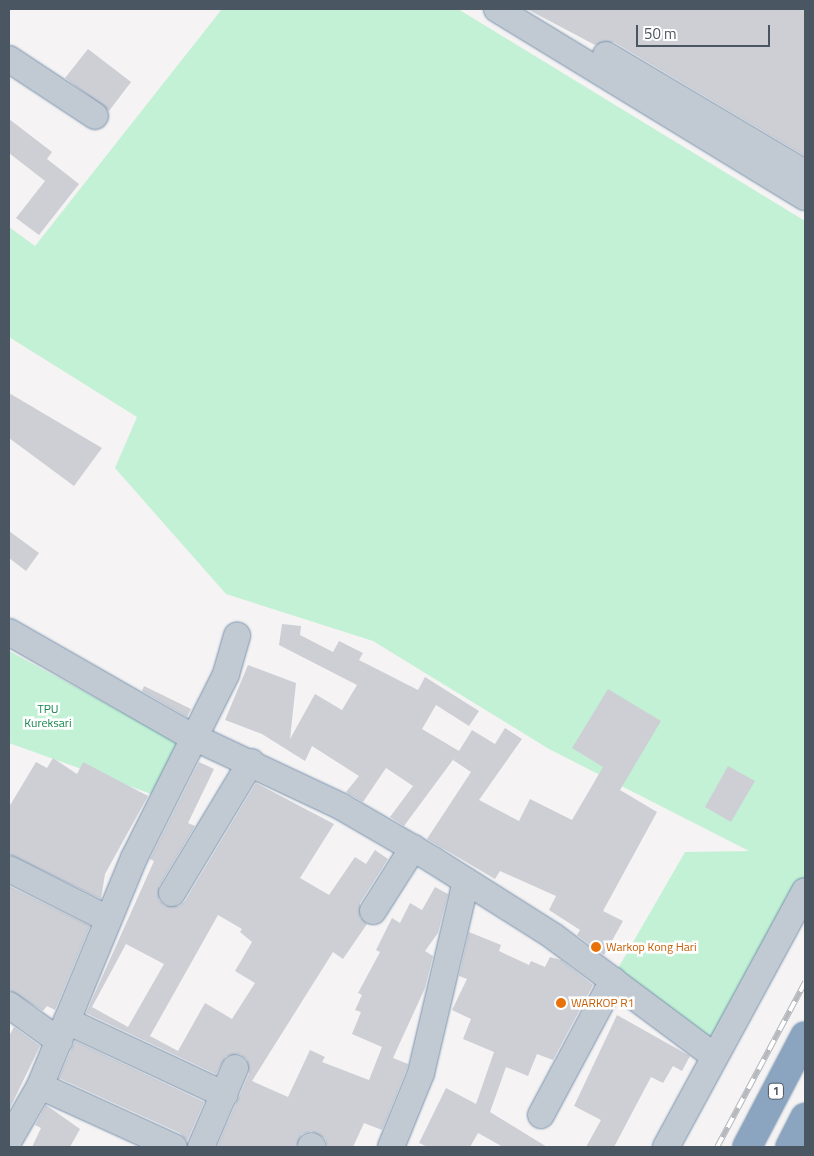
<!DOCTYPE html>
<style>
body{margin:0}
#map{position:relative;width:814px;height:1156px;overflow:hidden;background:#f5f3f3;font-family:"Titillium Web",sans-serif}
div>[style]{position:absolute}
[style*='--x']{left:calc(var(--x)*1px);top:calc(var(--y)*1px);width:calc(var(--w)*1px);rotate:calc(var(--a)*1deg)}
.green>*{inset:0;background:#c3f1d5}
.building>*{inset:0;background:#cdcfd5}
.roads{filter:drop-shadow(0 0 1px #7690ad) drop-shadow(0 0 1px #7690ad)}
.minor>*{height:26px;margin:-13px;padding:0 13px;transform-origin:13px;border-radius:13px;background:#c1cad2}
.highway>*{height:28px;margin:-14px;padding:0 14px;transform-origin:14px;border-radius:14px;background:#8ba5c1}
.rail>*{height:5.5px;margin-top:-2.75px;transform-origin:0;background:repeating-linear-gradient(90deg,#fff 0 11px,#b5b8bd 0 22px);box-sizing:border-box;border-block:1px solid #b5b8bd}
.dots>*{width:14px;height:14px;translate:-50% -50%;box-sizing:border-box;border:2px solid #fff;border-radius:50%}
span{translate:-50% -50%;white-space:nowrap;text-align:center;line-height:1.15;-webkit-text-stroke:5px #fff;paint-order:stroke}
.shield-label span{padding:1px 4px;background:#fff;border:1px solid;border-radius:4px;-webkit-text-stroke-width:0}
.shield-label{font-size:11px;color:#4a5661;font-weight:700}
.park-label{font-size:12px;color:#17864f}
.food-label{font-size:12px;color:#c56008}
.left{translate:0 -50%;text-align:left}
.frame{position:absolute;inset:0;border:10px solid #4a5661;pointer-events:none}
.scale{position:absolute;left:636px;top:25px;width:134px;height:22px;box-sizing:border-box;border:2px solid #4a5661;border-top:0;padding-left:6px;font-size:15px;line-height:18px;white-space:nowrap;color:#4a5661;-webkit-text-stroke:4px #fff;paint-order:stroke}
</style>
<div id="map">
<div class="green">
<div style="clip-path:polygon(222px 9px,458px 9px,805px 221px,805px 881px,714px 1055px,613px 977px,685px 852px,749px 851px,549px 749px,373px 641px,226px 594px,115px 468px,137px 417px,9px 337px,9px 227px,35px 246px)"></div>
<div style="clip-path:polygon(9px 651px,192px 750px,168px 800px,9px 743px)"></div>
</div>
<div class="building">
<div style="clip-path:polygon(527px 9px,805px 9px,805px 156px,614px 42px,595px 45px)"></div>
<div style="clip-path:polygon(88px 49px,131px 82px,109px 111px,65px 78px)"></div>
<div style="clip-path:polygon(9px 119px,52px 152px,47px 159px,79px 184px,39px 235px,16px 218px,45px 181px,9px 153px)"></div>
<div style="clip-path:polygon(9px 393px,102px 448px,74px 486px,9px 438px)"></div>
<div style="clip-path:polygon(9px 531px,39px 553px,26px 571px,9px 558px)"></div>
<div style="clip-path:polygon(282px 624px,301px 626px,300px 635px,333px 652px,339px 641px,363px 653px,359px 660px,418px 690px,425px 677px,479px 711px,469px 726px,436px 705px,422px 729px,459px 751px,472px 730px,495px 744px,505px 728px,522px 739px,479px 800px,519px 821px,530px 799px,572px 820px,603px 767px,572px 748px,608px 689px,661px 721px,620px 790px,657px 812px,603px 911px,623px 921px,604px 955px,577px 935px,580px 930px,549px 910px,556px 896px,500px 871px,495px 879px,427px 839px,471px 772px,453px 760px,458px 753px,404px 826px,390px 817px,413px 786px,386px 768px,363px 802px,346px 792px,359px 776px,312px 746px,305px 761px,262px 734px,225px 720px,248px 665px,296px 683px,290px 739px,315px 694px,342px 710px,357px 685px,279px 645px)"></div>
<div style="clip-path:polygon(144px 686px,191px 709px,187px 717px,142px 691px)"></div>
<div style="clip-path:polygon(53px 758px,77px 774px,83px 762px,148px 796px,105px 874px,101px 899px,9px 854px,9px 807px,36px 762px,47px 768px)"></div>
<div style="clip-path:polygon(evenodd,199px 762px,214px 769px,188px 823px,195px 826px,159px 886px,159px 900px,165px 906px,179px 906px,185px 901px,256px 783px,334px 824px,300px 878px,329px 895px,355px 857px,366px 864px,375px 850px,388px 859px,360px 903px,360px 917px,367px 924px,343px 959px,333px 952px,252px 1081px,288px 1097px,310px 1050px,325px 1057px,322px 1062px,369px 1080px,382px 1047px,352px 1034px,361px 1012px,355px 1010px,362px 995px,358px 993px,380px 952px,376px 950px,392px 918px,400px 923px,410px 903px,422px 910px,435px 887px,448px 894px,438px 933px,425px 951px,433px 956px,425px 988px,393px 1058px,408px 1064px,407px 1068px,382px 1130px,364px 1123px,353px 1147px,328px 1147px,325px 1138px,311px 1131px,302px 1134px,296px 1147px,217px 1147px,249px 1074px,247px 1059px,240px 1054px,226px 1056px,216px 1074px,86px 1013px,154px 861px,150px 859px,199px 762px,218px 915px,242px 929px,240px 932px,252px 942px,235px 971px,255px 983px,232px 1019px,205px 1003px,178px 1051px,150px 1036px,218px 915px,199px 762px,126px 944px,164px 964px,128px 1027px,92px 1007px,126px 944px)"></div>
<div style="clip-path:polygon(728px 766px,755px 781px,731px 822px,705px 807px)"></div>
<div style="clip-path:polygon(9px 886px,90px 926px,55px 1010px,47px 1006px,43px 1011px,9px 990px)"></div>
<div style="clip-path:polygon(469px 932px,501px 945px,499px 951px,529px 965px,531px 961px,545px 967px,550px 957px,561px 960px,593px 985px,553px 1060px,537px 1054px,528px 1076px,506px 1067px,490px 1112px,547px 1147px,503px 1147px,478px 1133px,470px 1147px,428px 1147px,419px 1143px,446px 1088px,476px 1104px,494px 1052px,463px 1039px,471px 1019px,452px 1010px,467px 979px,459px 976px)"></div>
<div style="clip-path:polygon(617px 1015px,690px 1056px,682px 1071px,673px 1066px,663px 1083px,651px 1077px,614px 1147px,586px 1147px,601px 1120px,574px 1106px)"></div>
<div style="clip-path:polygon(14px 1027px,40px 1046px,9px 1110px,9px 1036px)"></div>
<div style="clip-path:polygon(75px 1041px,204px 1102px,187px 1141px,180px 1133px,59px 1078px)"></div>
<div style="clip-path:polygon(46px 1105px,80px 1129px,70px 1147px,32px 1147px,41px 1128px,35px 1125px)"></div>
</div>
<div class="roads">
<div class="minor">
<div style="--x:497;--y:9;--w:361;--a:31.4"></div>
<div style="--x:606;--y:55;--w:231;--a:30.7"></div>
<div style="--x:9;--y:59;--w:103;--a:33.5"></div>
<div style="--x:9;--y:632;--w:203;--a:29.8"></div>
<div style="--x:185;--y:733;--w:174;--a:25.2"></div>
<div style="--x:342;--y:807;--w:105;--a:30.2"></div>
<div style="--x:433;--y:860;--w:142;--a:32.3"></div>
<div style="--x:553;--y:936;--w:201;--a:36.7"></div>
<div style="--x:9;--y:869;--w:111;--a:26.8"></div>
<div style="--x:172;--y:893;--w:153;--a:-58.9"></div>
<div style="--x:373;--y:911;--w:75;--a:-57.6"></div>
<div style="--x:9;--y:1005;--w:62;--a:35.8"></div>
<div style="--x:67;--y:1021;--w:174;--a:25.1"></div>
<div style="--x:40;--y:1086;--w:147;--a:24.5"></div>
<div style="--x:541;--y:1115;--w:153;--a:-61.9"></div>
<div style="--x:9;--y:1140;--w:62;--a:-60.1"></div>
<div style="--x:40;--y:1086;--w:247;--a:-67.6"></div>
<div style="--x:134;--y:858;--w:206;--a:-63.4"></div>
<div style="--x:226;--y:674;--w:40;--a:-74"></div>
<div style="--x:311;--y:1146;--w:2;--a:27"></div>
<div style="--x:201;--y:1147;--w:86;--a:-66.7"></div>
<div style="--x:391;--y:1147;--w:80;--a:-67.9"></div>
<div style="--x:421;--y:1073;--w:197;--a:-76.8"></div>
<div style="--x:666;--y:1147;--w:291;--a:-61.5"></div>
</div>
<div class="highway">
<div style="--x:747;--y:1147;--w:125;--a:-62.4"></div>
<div style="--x:790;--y:1147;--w:33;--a:-63"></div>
</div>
</div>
<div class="rail">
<div style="--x:717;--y:1147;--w:187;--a:-61.9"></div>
</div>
<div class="dots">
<div style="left:596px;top:947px;background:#e8710a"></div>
<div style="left:561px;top:1003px;background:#e8710a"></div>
</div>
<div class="shield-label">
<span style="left:776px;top:1091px">1</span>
</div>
<div class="park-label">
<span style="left:48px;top:716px">TPU<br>Kureksari</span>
</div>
<div class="food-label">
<span class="left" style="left:606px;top:947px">Warkop Kong Hari</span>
<span class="left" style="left:571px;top:1003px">WARKOP R1</span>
</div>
<div class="frame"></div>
<div class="scale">50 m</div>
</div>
